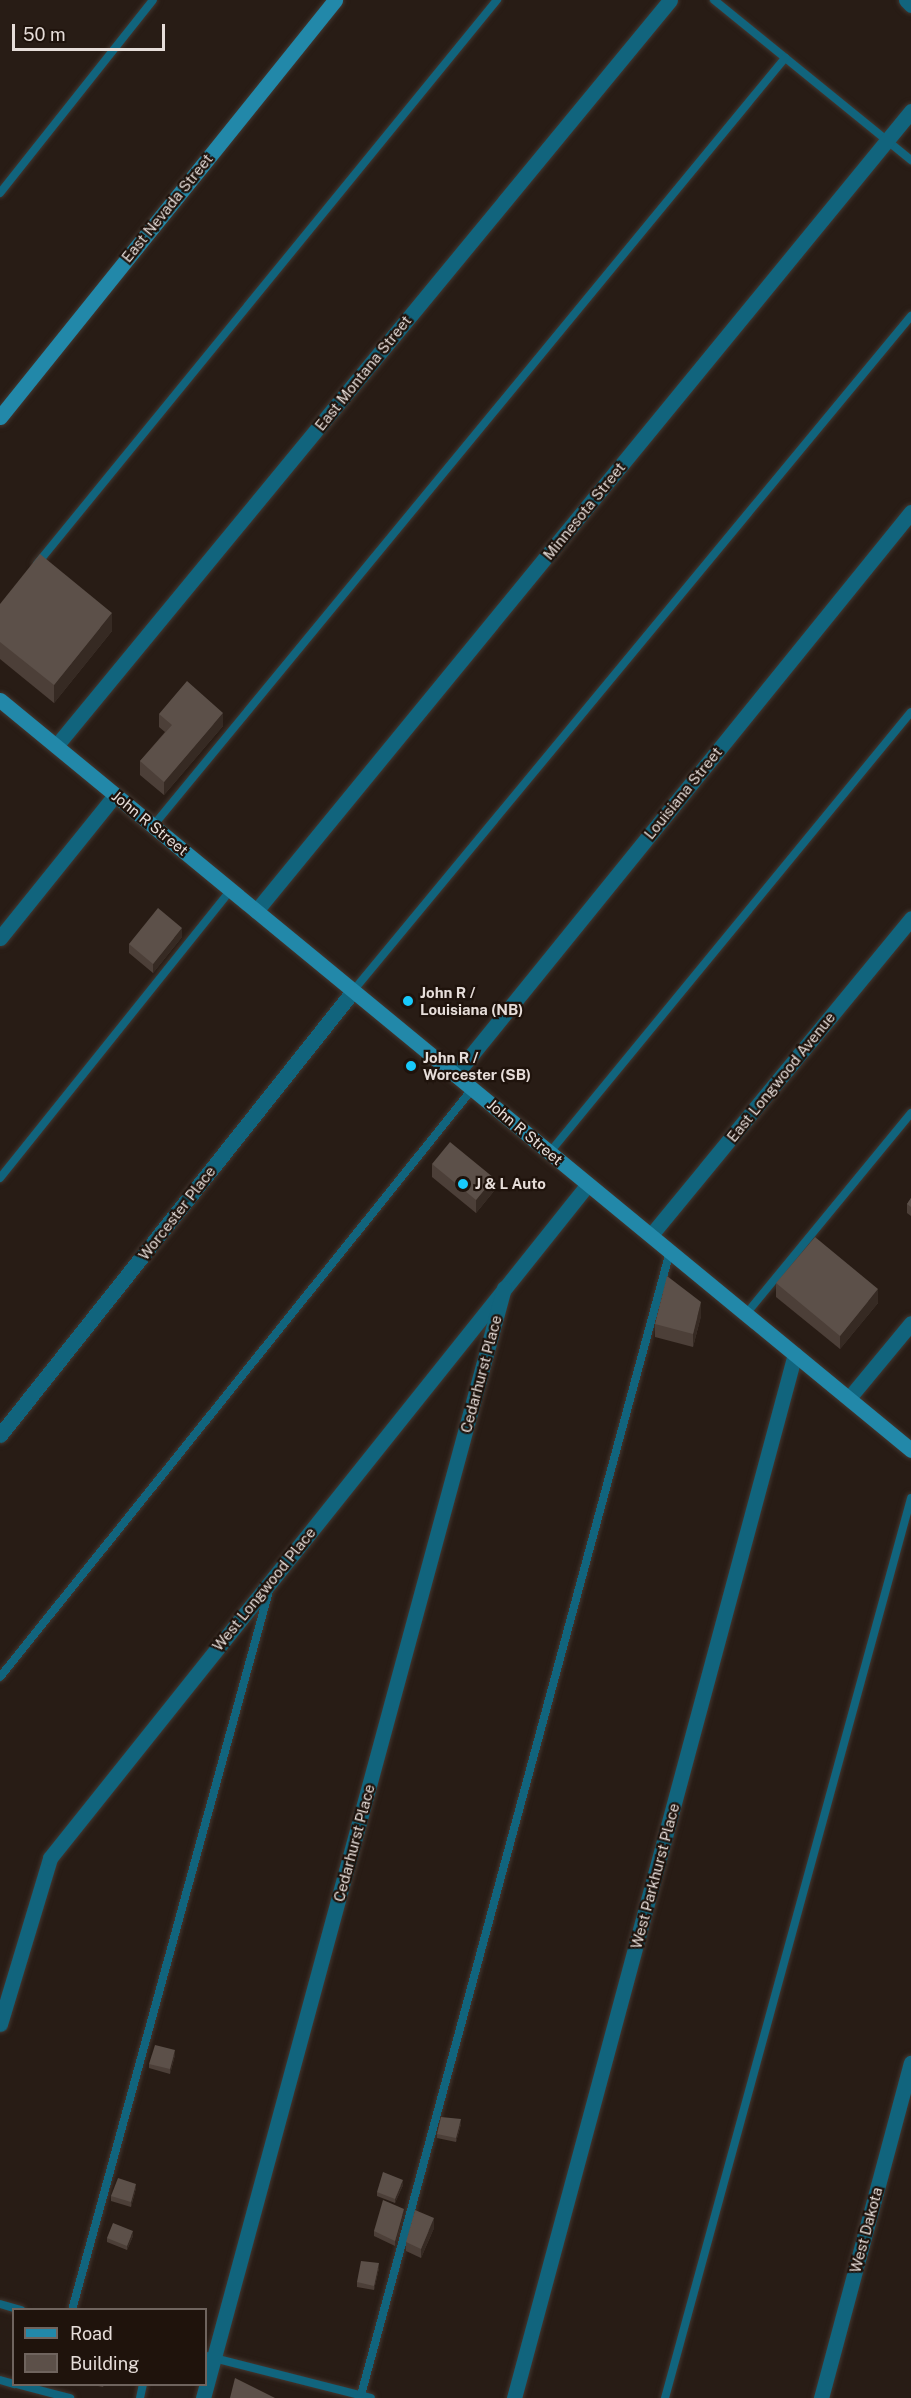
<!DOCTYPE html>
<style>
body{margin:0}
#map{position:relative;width:911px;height:2398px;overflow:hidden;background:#281c15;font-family:"Public Sans",sans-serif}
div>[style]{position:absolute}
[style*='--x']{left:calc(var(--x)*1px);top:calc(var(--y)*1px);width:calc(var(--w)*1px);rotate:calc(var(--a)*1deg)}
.roads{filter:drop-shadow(0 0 2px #433730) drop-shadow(0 0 2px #433730)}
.lane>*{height:8px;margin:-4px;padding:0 4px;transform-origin:4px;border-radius:4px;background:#11647d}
.street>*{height:15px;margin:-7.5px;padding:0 7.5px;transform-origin:7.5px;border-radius:7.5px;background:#11647d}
.secondary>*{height:15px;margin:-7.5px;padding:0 7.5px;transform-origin:7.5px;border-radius:7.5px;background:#2288a9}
.wall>*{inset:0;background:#4c3f38}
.shaded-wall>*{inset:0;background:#362a23}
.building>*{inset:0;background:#5c5049}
.dots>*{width:16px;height:16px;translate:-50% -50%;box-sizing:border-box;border:3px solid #1f130c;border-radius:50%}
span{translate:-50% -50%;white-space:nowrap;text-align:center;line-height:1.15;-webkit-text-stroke:4.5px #1f130c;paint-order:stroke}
.street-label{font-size:15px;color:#e6ddd9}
.poi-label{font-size:15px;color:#e6ddd9;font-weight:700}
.left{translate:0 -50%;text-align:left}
.legend{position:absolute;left:12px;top:2308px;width:195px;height:78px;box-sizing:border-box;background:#1f130c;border:2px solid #6f645e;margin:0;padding:8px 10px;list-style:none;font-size:18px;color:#e6ddd9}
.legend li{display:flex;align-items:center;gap:12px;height:30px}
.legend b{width:30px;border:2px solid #6f645e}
.scale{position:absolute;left:12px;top:24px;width:153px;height:27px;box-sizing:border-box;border:3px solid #e6ddd9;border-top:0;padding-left:8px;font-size:18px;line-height:21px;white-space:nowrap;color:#e6ddd9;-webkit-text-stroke:4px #1f130c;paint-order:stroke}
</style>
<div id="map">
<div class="roads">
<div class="lane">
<div style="--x:714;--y:0;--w:254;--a:39.1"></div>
<div style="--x:0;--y:193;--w:246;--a:-51.6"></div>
<div style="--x:37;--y:564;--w:728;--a:-50.8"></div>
<div style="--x:153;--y:826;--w:995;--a:-50.55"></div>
<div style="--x:353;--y:991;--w:876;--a:-50.42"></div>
<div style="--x:550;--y:1152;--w:569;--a:-50.63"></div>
<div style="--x:0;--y:1178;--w:369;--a:-51.3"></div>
<div style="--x:746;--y:1314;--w:260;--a:-50.6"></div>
<div style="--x:0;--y:1677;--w:755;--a:-51.23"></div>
<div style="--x:0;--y:2304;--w:22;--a:16"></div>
<div style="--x:72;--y:2310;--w:745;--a:-74.68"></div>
<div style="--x:206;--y:2356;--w:170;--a:14.3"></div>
<div style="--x:0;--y:2380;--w:15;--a:16"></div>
<div style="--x:16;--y:2384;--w:56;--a:14.5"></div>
<div style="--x:361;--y:2395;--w:1185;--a:-74.88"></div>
<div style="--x:140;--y:2398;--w:14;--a:-78"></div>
<div style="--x:665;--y:2398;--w:933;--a:-74.71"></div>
</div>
<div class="street">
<div style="--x:906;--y:0;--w:7;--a:45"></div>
<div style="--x:56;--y:746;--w:966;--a:-50.54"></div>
<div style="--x:256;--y:911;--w:1034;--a:-50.69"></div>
<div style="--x:0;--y:938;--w:184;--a:-51.2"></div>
<div style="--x:456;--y:1074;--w:723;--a:-51.01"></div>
<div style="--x:651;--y:1235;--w:410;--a:-50.6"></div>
<div style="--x:849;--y:1398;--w:97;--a:-50.4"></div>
<div style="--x:0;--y:1435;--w:567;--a:-51.51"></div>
<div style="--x:0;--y:2024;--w:173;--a:-73.2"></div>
<div style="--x:50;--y:1858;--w:862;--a:-51.4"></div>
<div style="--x:203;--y:2398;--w:1150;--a:-74.83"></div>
<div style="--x:514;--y:2398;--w:1081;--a:-74.94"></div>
<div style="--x:821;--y:2398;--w:347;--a:-75"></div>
</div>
<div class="secondary">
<div style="--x:0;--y:417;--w:535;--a:-51.22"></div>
<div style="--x:0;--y:700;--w:1180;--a:39.46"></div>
</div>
</div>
<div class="wall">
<div style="clip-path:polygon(0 604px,112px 631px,54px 703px,0 659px)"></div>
<div style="clip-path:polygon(159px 714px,223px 726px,164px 795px,140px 775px,140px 761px,165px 732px,159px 727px)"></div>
<div style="clip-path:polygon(182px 937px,153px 973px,129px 953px,129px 944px)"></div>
<div style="clip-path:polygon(432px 1164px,494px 1191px,476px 1213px,432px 1177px)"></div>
<div style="clip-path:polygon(911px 1198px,911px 1216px,907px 1213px,907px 1204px)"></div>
<div style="clip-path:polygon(776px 1283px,878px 1303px,840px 1349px,776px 1297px)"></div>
<div style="clip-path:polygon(701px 1316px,693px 1347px,655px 1337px,655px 1324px)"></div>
<div style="clip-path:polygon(175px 2055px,170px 2074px,149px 2068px,149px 2064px)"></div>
<div style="clip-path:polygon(461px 2124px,456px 2142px,437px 2138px,437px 2134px)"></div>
<div style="clip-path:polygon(403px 2185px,395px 2203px,377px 2196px,377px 2192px)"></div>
<div style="clip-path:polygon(136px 2188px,131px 2207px,111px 2201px,111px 2196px)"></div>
<div style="clip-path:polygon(404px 2214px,395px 2246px,374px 2236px,374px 2231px)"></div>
<div style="clip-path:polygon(434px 2228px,421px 2258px,406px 2251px,406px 2242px)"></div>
<div style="clip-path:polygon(133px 2236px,127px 2250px,107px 2242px,107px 2238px)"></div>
<div style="clip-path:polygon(379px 2268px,374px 2290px,357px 2287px,357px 2282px)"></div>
<div style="clip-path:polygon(93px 2385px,104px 2385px,103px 2387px)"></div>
</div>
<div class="shaded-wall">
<div style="clip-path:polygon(112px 613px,112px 631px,54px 703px,54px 685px)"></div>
<div style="clip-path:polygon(223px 713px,223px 726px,164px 795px,164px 782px)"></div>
<div style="clip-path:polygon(182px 928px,182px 937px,153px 973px,153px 964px)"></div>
<div style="clip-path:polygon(494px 1178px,494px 1191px,476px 1213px,476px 1200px)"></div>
<div style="clip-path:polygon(878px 1289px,878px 1303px,840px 1349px,840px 1336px)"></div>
<div style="clip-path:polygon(701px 1302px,701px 1316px,693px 1347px,693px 1334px)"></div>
<div style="clip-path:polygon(175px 2050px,175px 2055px,170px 2074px,170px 2069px)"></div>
<div style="clip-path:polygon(461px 2119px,461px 2124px,456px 2142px,456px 2138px)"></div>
<div style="clip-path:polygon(403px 2180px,403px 2185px,395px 2203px,395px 2199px)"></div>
<div style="clip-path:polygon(136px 2184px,136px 2188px,131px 2207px,131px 2202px)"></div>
<div style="clip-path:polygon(404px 2209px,404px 2214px,395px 2246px,395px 2241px)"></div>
<div style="clip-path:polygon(434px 2218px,434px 2228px,421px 2258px,421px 2249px)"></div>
<div style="clip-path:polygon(133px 2231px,133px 2236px,127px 2250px,127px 2246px)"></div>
<div style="clip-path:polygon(379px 2263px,379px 2268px,374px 2290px,374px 2286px)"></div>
</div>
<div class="building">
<div style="clip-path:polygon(40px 554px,112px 613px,54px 685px,0 642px,0 604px)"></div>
<div style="clip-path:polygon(187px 681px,223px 713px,164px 782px,140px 761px,172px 725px,159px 714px)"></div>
<div style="clip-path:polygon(158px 908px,182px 928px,153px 964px,129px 944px)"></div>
<div style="clip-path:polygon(450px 1142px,494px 1178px,476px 1200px,432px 1164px)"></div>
<div style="clip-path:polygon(911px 1198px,911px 1207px,907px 1204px)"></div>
<div style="clip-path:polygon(815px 1237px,878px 1289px,840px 1336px,776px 1283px)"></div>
<div style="clip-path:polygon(667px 1276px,701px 1302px,693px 1334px,655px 1324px)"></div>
<div style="clip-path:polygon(155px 2045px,175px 2050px,170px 2069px,149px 2064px)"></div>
<div style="clip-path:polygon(441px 2117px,461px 2119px,456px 2138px,437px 2134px)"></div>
<div style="clip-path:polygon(383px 2172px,403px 2180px,395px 2199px,377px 2192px)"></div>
<div style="clip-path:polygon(118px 2178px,136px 2184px,131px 2202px,111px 2196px)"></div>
<div style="clip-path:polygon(383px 2200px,404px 2209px,395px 2241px,374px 2231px)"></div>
<div style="clip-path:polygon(415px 2210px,434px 2218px,421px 2249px,406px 2242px)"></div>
<div style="clip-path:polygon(113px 2223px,133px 2231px,127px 2246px,107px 2238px)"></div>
<div style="clip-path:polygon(361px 2261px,379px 2263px,374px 2286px,357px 2282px)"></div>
<div style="clip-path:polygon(235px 2378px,275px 2398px,230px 2398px)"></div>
</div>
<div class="dots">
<div style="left:408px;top:1001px;background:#18cafc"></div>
<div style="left:411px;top:1066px;background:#18cafc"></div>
<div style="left:463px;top:1184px;background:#18cafc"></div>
</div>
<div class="street-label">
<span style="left:167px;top:208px;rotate:-51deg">East Nevada Street</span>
<span style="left:363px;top:373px;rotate:-51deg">East Montana Street</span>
<span style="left:584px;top:511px;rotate:-51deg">Minnesota Street</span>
<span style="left:683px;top:793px;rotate:-51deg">Louisiana Street</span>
<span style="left:150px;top:823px;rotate:39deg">John R Street</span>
<span style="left:781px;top:1077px;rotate:-51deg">East Longwood Avenue</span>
<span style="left:525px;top:1132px;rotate:40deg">John R Street</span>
<span style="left:177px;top:1213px;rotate:-52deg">Worcester Place</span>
<span style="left:481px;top:1374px;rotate:-75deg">Cedarhurst Place</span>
<span style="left:264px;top:1589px;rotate:-51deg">West Longwood Place</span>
<span style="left:354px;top:1843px;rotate:-75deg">Cedarhurst Place</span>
<span style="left:655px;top:1876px;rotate:-75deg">West Parkhurst Place</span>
<span style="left:866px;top:2230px;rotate:-75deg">West Dakota</span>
</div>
<div class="poi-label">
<span class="left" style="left:420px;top:1001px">John R /<br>Louisiana (NB)</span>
<span class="left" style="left:423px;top:1066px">John R /<br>Worcester (SB)</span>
<span class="left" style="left:475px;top:1184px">J &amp; L Auto</span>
</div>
<ul class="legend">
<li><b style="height:8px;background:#2288a9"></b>Road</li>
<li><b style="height:16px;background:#5c5049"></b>Building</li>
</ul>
<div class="scale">50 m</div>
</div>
